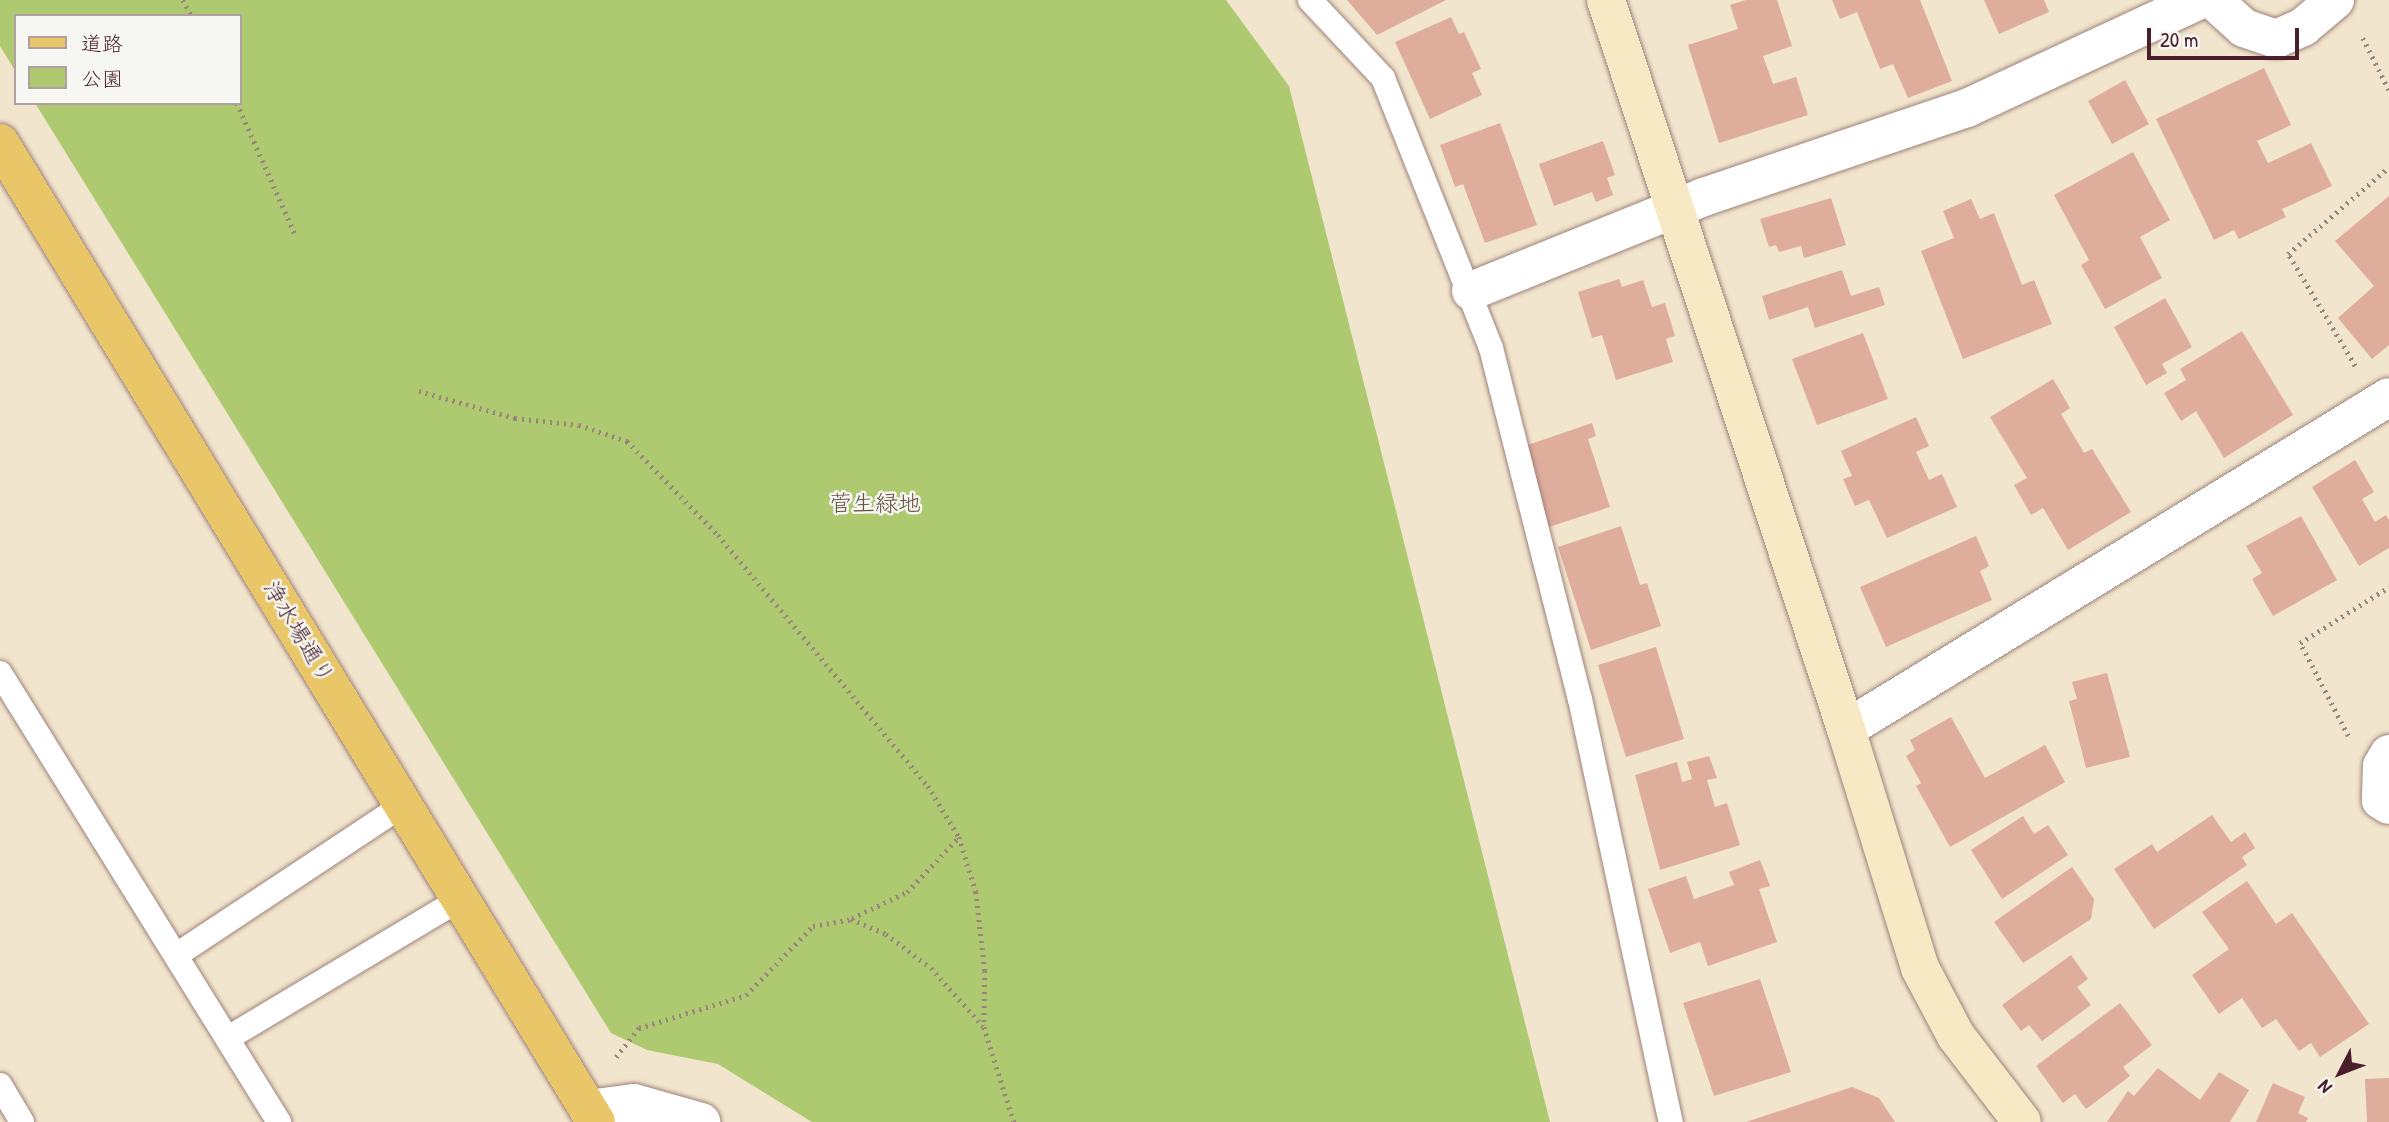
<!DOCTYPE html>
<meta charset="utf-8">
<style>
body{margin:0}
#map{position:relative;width:2389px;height:1122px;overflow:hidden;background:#f2e5cd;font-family:"Patrick Hand","Klee One",sans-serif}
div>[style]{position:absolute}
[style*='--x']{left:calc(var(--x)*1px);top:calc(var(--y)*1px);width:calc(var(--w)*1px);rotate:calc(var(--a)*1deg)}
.green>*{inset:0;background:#adca71}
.building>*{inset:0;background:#dfad9b}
.path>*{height:4.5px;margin-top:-2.25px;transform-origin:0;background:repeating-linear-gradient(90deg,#9e827c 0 2px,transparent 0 7px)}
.roads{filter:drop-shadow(0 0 2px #9e827c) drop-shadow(0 0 2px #9e827c)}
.lane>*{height:24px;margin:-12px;padding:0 12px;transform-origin:12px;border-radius:12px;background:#fff}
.street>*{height:38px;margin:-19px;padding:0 19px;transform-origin:19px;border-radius:19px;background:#fff}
.secondary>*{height:38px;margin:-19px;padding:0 19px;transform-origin:19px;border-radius:19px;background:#f6e9c3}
.primary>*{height:38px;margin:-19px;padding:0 19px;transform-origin:19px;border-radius:19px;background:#e9c769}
span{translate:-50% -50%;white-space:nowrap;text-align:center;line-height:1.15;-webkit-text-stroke:5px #f6f6f2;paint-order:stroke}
.park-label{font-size:23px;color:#685240}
.street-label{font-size:23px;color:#4a1f2b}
.legend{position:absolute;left:14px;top:14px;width:228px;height:91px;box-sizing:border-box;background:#f6f6f2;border:2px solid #b1a0a2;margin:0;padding:9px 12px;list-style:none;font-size:21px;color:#4a1f2b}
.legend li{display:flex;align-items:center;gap:14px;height:35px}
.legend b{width:35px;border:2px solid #b1a0a2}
.north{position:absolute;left:2305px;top:1038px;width:70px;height:70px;-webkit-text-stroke:5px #f6f6f2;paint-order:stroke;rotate:228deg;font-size:19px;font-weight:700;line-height:28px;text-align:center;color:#4a1f2b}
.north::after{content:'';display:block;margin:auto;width:24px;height:32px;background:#4a1f2b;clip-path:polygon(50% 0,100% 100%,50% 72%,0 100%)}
.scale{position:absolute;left:2147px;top:28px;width:152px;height:32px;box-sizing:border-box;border:4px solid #4a1f2b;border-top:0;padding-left:9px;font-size:21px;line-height:24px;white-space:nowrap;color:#4a1f2b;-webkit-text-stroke:5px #f6f6f2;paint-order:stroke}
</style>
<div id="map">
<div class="green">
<div style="clip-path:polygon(0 0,1226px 0,1289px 86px,1550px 1122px,812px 1122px,718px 1064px,647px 1050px,611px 1033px,35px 103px,240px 103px,240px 16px,16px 16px,16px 72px,0 46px)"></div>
</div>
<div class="building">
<div style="clip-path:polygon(1347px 0,1446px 0,1377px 35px)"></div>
<div style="clip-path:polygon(1746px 0,1777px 0,1792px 46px,1763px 56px,1773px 84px,1796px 77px,1808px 115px,1719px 143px,1688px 45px,1738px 29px,1730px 5px)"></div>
<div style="clip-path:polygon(1832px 0,1920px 0,1952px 81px,1908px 98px,1893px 64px,1880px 69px,1857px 12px,1840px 19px)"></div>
<div style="clip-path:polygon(1984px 0,2044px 0,2049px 12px,1999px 34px)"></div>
<div style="clip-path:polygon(1451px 17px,1459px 34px,1464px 32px,1481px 69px,1472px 73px,1482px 95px,1430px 119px,1395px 42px)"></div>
<div style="clip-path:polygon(2264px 68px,2291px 125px,2257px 141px,2268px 163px,2311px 143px,2332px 186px,2282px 209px,2286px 217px,2239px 239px,2234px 230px,2214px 240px,2156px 119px)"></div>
<div style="clip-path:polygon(2125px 80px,2149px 124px,2112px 144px,2088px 101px)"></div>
<div style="clip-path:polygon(1500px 123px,1537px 225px,1485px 243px,1463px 184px,1455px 187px,1440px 145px)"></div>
<div style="clip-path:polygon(1603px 141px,1615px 175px,1607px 178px,1613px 195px,1596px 202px,1592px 192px,1554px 206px,1539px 164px)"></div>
<div style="clip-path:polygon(2133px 152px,2170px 220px,2140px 237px,2162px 278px,2105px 309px,2081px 265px,2089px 260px,2054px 195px)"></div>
<div style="clip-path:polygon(2389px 196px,2389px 345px,2372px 359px,2338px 318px,2374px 286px,2335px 241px)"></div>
<div style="clip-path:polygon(1831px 198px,1846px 245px,1804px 258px,1801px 246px,1779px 252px,1776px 245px,1769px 247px,1760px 219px)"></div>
<div style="clip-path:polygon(1971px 199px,1980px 219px,1994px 213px,2022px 285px,2034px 280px,2052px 324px,1963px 359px,1921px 251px,1954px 238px,1943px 211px)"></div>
<div style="clip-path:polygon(1842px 270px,1851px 296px,1879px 287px,1885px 305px,1815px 328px,1808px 307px,1769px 320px,1762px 296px)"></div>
<div style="clip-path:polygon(1619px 279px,1622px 287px,1643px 280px,1652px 307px,1665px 303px,1675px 336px,1666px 339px,1673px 362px,1616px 380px,1602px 335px,1592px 338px,1578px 292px)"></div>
<div style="clip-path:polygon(2165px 298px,2192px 347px,2162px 364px,2167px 373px,2146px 385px,2114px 327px)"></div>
<div style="clip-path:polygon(2242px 331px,2293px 415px,2224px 458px,2196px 411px,2181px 421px,2164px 393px,2186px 380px,2180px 369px)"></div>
<div style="clip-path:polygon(1863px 333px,1888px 399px,1817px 425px,1792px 359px)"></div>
<div style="clip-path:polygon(2053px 379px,2070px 408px,2061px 414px,2084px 453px,2092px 449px,2131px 512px,2068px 550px,2043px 508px,2031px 515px,2014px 485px,2027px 478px,1990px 417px)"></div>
<div style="clip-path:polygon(1916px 417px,1929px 446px,1916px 452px,1929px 480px,1942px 474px,1957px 507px,1887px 538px,1869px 500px,1855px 506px,1843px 479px,1852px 476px,1841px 451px)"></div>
<div style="clip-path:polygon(1592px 423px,1596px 436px,1588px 439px,1610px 507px,1549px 527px,1522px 447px)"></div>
<div style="clip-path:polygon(2355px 460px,2374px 492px,2362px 499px,2375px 522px,2386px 515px,2389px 520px,2389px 548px,2359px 566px,2312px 487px)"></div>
<div style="clip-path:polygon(2301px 516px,2337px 580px,2273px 616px,2252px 579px,2262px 573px,2246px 546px)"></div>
<div style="clip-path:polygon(1621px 526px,1640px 585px,1647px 583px,1661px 626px,1591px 650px,1558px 547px)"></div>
<div style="clip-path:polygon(1976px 536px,1989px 566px,1980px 571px,1992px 600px,1886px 647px,1860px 587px)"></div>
<div style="clip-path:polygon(1656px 647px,1684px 739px,1626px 757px,1598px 665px)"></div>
<div style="clip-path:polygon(2107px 673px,2130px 757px,2086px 768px,2069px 701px,2077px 699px,2072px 682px)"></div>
<div style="clip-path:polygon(1951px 717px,1985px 778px,2045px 745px,2065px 782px,1950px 847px,1916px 786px,1921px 783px,1906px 756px,1915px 750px,1910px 740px)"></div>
<div style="clip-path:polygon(1709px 756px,1717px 778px,1707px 780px,1715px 807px,1727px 803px,1740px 845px,1660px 870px,1635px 775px,1677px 762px,1682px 782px,1692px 779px,1687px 762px)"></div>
<div style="clip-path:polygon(2212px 815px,2231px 842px,2245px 832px,2255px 848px,2242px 857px,2247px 865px,2154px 929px,2114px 869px,2152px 844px,2157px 852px)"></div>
<div style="clip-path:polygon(2023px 816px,2034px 834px,2048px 825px,2068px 855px,2002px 899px,1971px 850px)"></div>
<div style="clip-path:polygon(1760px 860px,1770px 886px,1759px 889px,1777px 942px,1708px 966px,1700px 942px,1670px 953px,1648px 889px,1686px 876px,1694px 899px,1734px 885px,1729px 872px)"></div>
<div style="clip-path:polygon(2072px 867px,2094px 899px,2091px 919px,2023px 963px,1994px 922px)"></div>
<div style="clip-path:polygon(2247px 881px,2276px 924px,2292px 913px,2369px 1024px,2320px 1057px,2311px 1043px,2299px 1051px,2276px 1019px,2262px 1028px,2242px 998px,2219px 1014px,2192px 975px,2229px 949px,2202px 912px)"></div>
<div style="clip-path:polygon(2071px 955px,2088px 979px,2077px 987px,2091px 1005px,2042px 1041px,2029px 1025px,2021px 1031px,2002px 1005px)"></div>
<div style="clip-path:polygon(1760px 979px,1791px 1072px,1714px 1096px,1683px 1003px)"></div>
<div style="clip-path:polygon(2120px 1003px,2152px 1045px,2123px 1067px,2130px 1076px,2086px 1109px,2075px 1094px,2063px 1103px,2036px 1066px)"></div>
<div style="clip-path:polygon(2158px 1068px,2200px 1100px,2219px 1072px,2249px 1090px,2230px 1122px,2107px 1122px,2128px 1091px,2134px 1096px)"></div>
<div style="clip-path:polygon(2389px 1078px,2389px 1122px,2367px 1122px,2365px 1079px)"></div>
<div style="clip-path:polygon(2273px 1083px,2305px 1097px,2298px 1113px,2308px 1118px,2306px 1122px,2256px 1122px)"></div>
<div style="clip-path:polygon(1852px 1087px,1879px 1098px,1895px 1122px,1746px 1122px)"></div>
</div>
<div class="path">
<div style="--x:183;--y:0;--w:18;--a:61"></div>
<div style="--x:2363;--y:38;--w:58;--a:63.4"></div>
<div style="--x:237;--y:103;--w:145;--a:66.1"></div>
<div style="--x:2355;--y:366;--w:131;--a:-120.9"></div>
<div style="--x:2288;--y:254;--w:133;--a:-40.7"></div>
<div style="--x:419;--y:391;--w:100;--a:15.7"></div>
<div style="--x:515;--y:418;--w:64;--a:6.2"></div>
<div style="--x:579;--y:425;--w:51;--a:18.4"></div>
<div style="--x:627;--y:441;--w:131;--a:45.9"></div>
<div style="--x:718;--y:535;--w:327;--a:50.1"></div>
<div style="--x:928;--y:786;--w:60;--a:58.7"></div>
<div style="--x:959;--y:837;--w:58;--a:72.8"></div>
<div style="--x:976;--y:892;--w:80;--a:83.5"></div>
<div style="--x:985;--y:971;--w:56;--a:91"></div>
<div style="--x:984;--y:1027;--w:100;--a:72.5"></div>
<div style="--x:2348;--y:736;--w:105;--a:-117.3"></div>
<div style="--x:2300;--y:643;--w:105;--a:-32.2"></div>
<div style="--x:852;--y:918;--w:61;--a:-25.3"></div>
<div style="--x:907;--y:892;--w:76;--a:-46.6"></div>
<div style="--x:616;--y:1057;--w:37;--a:-52"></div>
<div style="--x:639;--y:1028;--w:112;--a:-17.1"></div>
<div style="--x:746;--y:995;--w:96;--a:-45.8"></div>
<div style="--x:813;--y:926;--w:39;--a:-10"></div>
<div style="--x:851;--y:919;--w:38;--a:23"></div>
<div style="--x:886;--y:934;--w:56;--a:37.1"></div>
<div style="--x:931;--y:968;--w:78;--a:48.1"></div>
</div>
<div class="roads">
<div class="lane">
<div style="--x:1310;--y:0;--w:107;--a:46.9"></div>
<div style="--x:1383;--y:78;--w:291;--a:68.2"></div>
<div style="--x:1491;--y:348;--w:362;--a:75.8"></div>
<div style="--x:1580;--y:699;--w:433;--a:77.9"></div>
<div style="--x:0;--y:673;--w:529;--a:58.14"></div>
<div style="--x:178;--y:954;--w:268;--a:-33.5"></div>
<div style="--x:228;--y:1038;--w:270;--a:-30.9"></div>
<div style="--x:0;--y:1085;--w:43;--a:59.3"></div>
</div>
<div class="street">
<div style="--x:2213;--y:0;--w:42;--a:42.1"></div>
<div style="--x:2244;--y:28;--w:34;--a:19"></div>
<div style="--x:2276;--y:39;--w:30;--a:-24"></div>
<div style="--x:2303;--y:27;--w:42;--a:-40.2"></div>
<div style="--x:1471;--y:291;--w:251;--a:-22"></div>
<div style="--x:1704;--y:197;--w:278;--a:-18.7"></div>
<div style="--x:1967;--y:108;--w:257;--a:-24.9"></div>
<div style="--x:1846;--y:729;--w:636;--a:-31.44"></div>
<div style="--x:2389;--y:754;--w:14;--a:120"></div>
<div style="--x:2382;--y:766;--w:34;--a:92"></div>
<div style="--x:2381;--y:800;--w:9;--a:32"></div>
<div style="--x:588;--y:1109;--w:46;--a:-7.4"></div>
<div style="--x:634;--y:1103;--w:70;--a:15.8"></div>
</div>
<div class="secondary">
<div style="--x:1606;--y:0;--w:767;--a:71.78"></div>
<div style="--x:1846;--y:729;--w:250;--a:72.8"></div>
<div style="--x:1920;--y:968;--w:77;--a:62.1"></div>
<div style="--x:1956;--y:1036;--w:108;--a:52.5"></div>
</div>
<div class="primary">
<div style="--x:0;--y:143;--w:1146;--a:58.67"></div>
</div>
</div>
<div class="park-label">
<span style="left:875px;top:503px">菅生緑地</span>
</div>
<div class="street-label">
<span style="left:299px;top:632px;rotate:59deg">浄水場通り</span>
</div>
<ul class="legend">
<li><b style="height:9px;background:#e9c769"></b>道路</li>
<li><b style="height:19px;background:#adca71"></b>公園</li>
</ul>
<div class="north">N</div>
<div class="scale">20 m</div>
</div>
